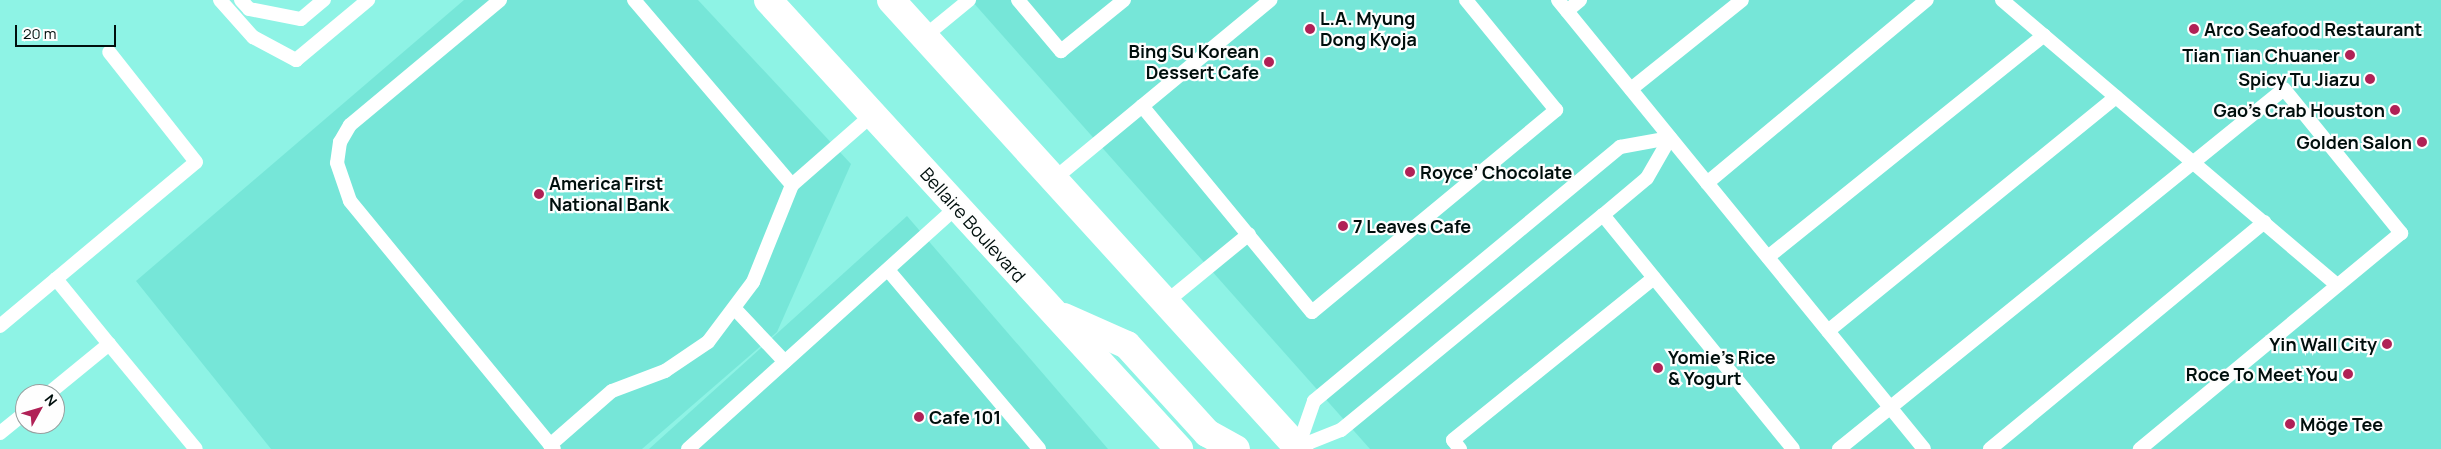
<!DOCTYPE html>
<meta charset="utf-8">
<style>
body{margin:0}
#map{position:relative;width:2441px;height:449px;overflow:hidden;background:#8ef3e5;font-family:Manrope,sans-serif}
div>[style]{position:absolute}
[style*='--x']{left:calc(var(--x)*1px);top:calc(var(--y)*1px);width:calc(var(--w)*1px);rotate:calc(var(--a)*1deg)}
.built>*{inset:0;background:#76e6d8}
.lane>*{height:14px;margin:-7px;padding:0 7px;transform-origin:7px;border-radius:7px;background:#fff}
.primary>*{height:28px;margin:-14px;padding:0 14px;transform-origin:14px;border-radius:14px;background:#fff}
.dots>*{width:14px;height:14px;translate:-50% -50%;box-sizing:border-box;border:2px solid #fefefe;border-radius:50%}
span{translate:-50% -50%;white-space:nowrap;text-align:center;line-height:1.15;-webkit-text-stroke:4.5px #fefefe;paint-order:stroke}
.poi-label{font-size:18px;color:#000f0d;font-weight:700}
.left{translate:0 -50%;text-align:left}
.right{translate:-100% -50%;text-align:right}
.street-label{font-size:18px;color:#000f0d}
.north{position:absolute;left:15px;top:384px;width:50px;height:50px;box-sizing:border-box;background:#fefefe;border:1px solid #989e9e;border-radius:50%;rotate:51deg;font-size:14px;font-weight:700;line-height:20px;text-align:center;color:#000f0d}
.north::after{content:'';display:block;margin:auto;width:18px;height:22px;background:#b02156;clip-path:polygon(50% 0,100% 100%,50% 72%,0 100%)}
.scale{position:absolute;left:15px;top:25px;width:101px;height:22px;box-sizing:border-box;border:2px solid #000f0d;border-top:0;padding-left:6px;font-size:15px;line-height:18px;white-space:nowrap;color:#000f0d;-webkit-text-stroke:4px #fefefe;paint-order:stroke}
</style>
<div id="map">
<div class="built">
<div style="clip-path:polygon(464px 0,698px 0,851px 164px,777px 332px,642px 449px,271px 449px,136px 281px)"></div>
<div style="clip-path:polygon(971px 0,2441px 0,2441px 449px,1370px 449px)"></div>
<div style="clip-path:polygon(907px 216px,1108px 449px,649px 449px)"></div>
</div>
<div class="lane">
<div style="--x:220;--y:0;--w:50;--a:48.3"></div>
<div style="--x:253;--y:37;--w:49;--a:28.1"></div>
<div style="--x:296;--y:60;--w:94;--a:-39.8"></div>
<div style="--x:241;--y:0;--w:12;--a:48"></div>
<div style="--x:249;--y:9;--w:53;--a:10.9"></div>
<div style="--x:301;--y:19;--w:30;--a:-40"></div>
<div style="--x:500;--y:0;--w:195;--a:140.2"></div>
<div style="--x:350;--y:125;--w:20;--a:120"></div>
<div style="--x:340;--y:142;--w:21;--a:98"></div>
<div style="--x:337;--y:163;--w:40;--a:71.1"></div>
<div style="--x:350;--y:201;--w:321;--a:50.6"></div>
<div style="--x:634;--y:0;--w:243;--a:49.5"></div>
<div style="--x:1018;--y:0;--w:67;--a:49.9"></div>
<div style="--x:1061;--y:51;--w:81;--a:-39"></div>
<div style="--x:1558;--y:0;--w:579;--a:50.81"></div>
<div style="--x:2002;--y:0;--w:440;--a:40.4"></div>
<div style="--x:1567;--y:11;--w:17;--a:-40"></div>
<div style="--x:925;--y:36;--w:57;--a:-39.3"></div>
<div style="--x:1631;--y:89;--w:142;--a:-38.7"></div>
<div style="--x:1142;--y:106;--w:267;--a:50.5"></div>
<div style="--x:1312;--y:312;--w:317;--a:-39.6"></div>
<div style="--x:1556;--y:110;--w:142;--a:-129.3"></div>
<div style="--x:1054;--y:179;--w:281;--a:-39.6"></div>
<div style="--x:1707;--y:183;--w:286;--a:-39.8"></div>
<div style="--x:1603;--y:215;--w:301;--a:50.9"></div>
<div style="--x:1768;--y:257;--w:354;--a:-38.8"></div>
<div style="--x:888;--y:270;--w:234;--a:49.8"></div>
<div style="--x:56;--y:279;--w:182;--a:-39.9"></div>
<div style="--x:196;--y:162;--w:140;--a:-128.3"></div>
<div style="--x:1166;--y:302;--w:107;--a:-39.3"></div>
<div style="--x:736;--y:310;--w:71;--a:46.7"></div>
<div style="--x:0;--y:326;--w:73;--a:-40"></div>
<div style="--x:56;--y:279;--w:84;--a:50.8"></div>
<div style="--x:1828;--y:331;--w:371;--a:-39.1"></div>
<div style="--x:48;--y:394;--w:79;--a:-39.3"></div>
<div style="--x:109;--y:344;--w:136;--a:50.4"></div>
<div style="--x:0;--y:433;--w:32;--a:-39"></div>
<div style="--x:550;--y:445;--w:82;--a:-41.1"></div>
<div style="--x:612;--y:391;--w:57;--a:-20.7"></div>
<div style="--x:665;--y:371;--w:52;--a:-34"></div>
<div style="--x:708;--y:342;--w:75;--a:-53.1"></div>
<div style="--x:753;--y:282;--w:105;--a:-68.1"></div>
<div style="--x:792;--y:185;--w:108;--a:-41.2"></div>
<div style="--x:1298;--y:447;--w:49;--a:-70.8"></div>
<div style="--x:1314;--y:401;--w:398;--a:-39.7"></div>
<div style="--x:1620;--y:147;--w:51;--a:-10.2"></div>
<div style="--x:1298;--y:447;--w:46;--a:-21.6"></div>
<div style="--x:1341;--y:430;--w:339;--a:-39.4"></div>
<div style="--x:1603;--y:215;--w:57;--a:-40.1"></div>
<div style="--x:1647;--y:178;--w:46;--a:-60.1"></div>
<div style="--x:688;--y:449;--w:362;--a:-42"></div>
<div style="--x:1460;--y:449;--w:11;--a:-128"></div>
<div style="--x:1453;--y:440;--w:258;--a:-38.9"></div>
<div style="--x:1839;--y:449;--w:572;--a:-38.97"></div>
<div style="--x:2284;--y:89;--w:186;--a:50.9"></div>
<div style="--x:2401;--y:233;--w:339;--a:140.4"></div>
<div style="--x:1990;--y:449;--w:356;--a:-39.6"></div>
</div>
<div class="primary">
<div style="--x:768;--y:0;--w:609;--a:47.53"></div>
<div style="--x:891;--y:0;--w:607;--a:47.74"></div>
<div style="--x:1064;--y:317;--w:69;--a:24"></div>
<div style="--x:1127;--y:345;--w:119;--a:47.7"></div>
<div style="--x:1207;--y:433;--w:33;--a:29"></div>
</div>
<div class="dots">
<div style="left:1310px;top:29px;background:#b02156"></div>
<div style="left:2194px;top:29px;background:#b02156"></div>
<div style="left:2350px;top:55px;background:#b02156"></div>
<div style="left:1269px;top:62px;background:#b02156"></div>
<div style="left:2370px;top:79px;background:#b02156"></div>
<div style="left:2395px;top:110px;background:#b02156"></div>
<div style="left:2422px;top:142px;background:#b02156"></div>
<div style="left:1410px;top:172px;background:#b02156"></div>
<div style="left:539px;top:194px;background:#b02156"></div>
<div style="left:1343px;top:226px;background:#b02156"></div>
<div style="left:2387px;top:344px;background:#b02156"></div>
<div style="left:1658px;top:368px;background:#b02156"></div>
<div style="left:2348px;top:374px;background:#b02156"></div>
<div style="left:919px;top:417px;background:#b02156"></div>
<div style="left:2290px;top:424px;background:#b02156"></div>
</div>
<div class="poi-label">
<span class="left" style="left:1320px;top:29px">L.A. Myung<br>Dong Kyoja</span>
<span class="left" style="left:2204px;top:29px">Arco Seafood Restaurant</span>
<span class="right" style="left:1259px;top:62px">Bing Su Korean<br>Dessert Cafe</span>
<span class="right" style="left:2340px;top:55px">Tian Tian Chuaner</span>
<span class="right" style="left:2360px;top:79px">Spicy Tu Jiazu</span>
<span class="right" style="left:2385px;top:110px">Gao’s Crab Houston</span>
<span class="right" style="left:2412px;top:142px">Golden Salon</span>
<span class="left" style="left:1420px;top:172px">Royce’ Chocolate</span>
<span class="left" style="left:549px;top:194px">America First<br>National Bank</span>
<span class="left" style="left:1353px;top:226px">7 Leaves Cafe</span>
<span class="right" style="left:2377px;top:344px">Yin Wall City</span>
<span class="left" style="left:1668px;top:368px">Yomie’s Rice<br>&amp; Yogurt</span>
<span class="right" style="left:2338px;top:374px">Roce To Meet You</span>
<span class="left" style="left:929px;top:417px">Cafe 101</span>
<span class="left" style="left:2300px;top:424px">Möge Tee</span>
</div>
<div class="street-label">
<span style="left:973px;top:225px;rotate:48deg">Bellaire Boulevard</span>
</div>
<div class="north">N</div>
<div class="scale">20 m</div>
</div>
